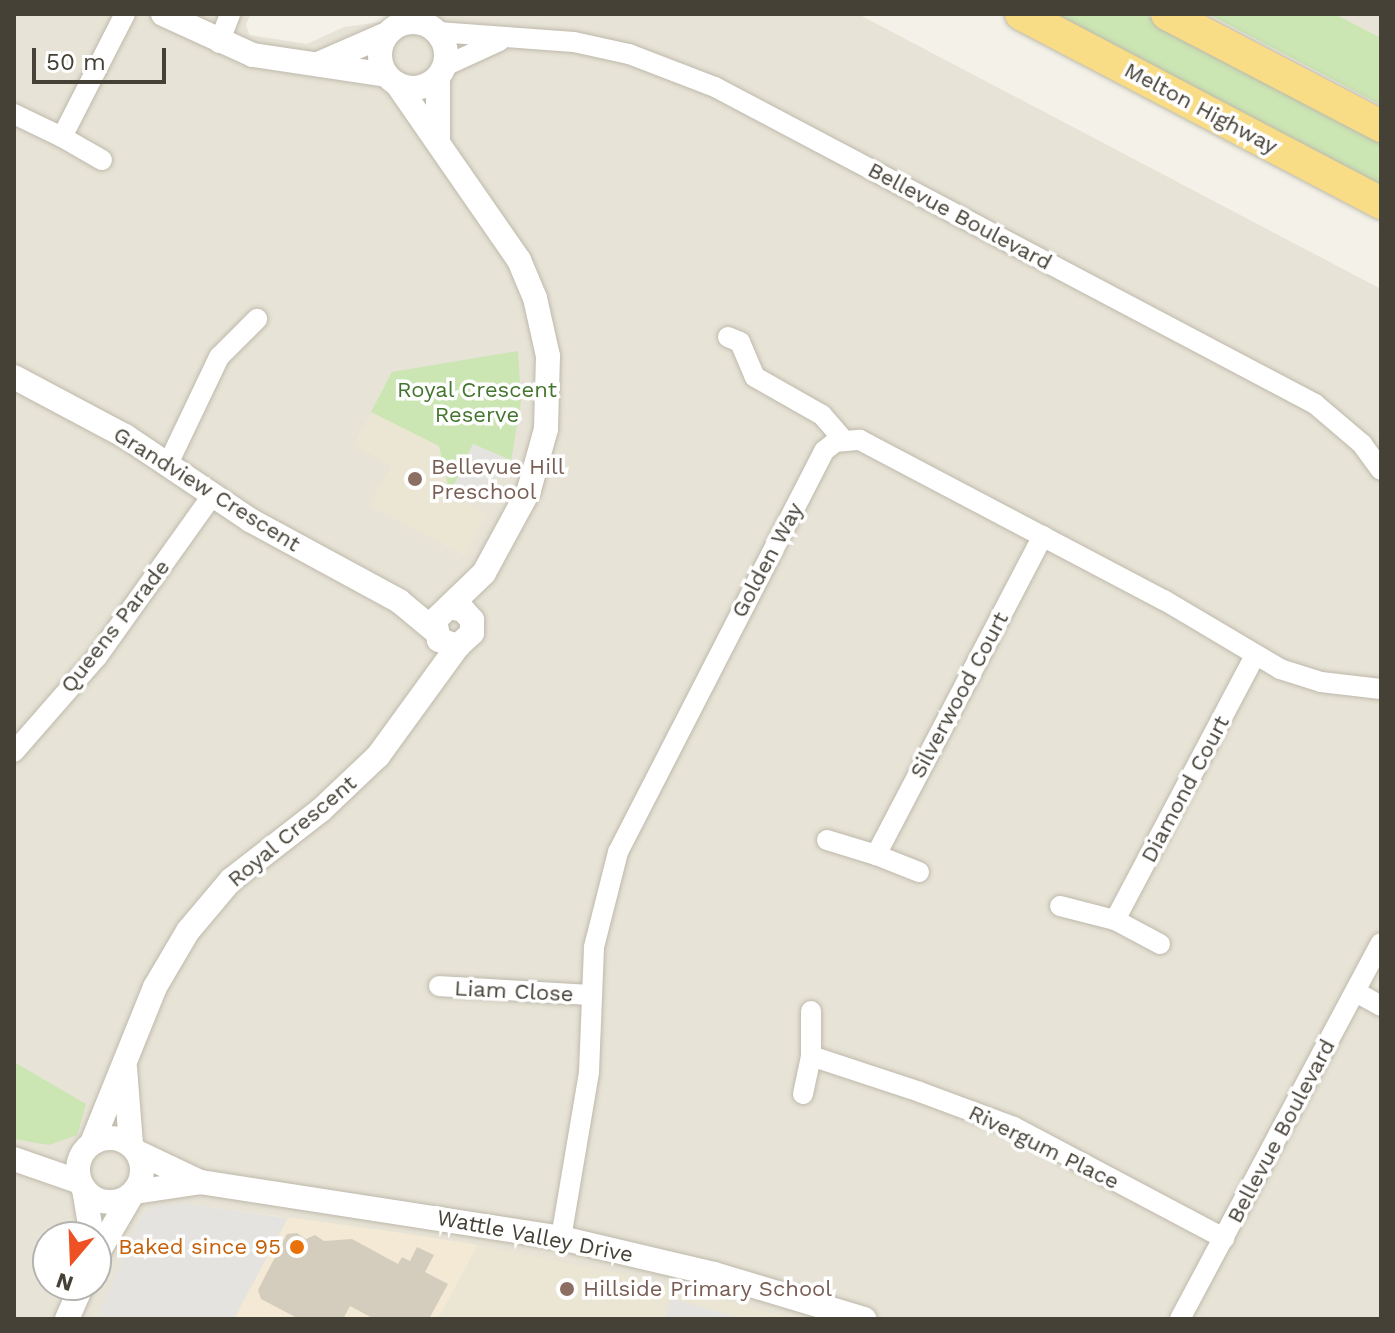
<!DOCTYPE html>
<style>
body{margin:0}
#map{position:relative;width:1395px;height:1333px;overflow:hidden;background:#f3f1e8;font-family:"Work Sans",sans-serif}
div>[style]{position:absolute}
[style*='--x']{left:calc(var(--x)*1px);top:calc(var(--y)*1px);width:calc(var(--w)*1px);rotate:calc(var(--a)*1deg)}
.residential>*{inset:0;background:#e7e3d6}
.commercial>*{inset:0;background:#f4e9d5}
.education>*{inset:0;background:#ebe6d3}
.green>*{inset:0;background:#cbe5b3}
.parking>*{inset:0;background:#e5e3e0}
.building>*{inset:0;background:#d4cdbe}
.roads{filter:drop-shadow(0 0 2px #beb9ab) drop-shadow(0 0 2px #beb9ab)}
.minor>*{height:20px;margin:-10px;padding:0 10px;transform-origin:10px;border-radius:10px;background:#fff}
.tertiary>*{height:24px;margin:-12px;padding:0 12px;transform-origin:12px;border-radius:12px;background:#fff}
.tertiary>.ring{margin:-12px;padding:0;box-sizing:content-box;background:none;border:24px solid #fff;border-radius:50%}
.trunk>*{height:32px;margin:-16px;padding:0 16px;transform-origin:16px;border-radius:16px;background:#f8dc86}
.dots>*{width:22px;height:22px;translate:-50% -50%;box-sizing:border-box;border:4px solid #fff;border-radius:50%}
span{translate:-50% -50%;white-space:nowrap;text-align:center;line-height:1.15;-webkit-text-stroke:7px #fff;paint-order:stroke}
.street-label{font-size:22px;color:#464137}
.park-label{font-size:22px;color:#43752d}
.education-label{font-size:22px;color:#785e54}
.left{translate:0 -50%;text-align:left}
.food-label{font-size:22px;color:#c56008}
.right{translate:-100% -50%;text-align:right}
.frame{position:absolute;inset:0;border:16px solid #464137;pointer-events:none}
.north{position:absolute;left:32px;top:1221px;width:80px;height:80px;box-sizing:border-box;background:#fff;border:2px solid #b5b3af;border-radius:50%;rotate:199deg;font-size:22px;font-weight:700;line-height:32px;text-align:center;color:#464137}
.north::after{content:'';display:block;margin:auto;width:28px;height:36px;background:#ee5124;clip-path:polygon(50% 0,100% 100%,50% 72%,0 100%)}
.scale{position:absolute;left:32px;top:48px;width:134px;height:36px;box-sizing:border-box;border:4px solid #464137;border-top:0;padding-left:10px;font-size:24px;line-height:28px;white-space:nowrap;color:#464137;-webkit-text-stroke:6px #fff;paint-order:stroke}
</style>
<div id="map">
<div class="residential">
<div style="clip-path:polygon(evenodd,14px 14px,251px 14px,246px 24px,249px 35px,307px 44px,344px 27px,441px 14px,858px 14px,1381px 289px,1381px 1319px,14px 1319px,14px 14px,48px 1237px,96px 1237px,96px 1285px,48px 1285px,48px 1237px)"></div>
<div style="clip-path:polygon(1335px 14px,1381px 14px,1381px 38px)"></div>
</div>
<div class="commercial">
<div style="clip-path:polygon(181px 1203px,389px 1231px,478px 1245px,438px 1319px,97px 1319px,141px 1215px,152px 1207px)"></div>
</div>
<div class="education">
<div style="clip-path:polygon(371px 412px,439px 446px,450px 494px,487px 513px,465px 556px,369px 506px,391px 465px,354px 445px)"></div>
<div style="clip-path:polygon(478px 1245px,624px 1274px,794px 1319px,438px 1319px)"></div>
</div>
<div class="green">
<div style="clip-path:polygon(1043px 14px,1144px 14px,1329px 111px,1381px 138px,1381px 192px)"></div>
<div style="clip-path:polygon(1208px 14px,1335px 14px,1381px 38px,1381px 105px)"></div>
<div style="clip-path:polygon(518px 351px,521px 401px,511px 461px,473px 444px,450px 494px,439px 446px,371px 412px,392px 372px)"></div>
<div style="clip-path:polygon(14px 1062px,86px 1104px,77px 1135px,49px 1145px,14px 1139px)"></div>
</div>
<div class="parking">
<div style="clip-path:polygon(473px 444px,506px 458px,487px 500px,454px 485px)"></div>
<div style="clip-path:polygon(181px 1203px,288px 1218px,234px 1319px,97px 1319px,141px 1215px,152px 1207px)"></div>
<div style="clip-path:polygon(671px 1298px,739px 1318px,744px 1319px,665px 1319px)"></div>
</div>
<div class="building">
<div style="clip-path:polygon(297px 1233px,306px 1239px,315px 1235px,324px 1241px,352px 1239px,398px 1264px,402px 1257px,410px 1261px,417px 1247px,434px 1255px,425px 1272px,448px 1284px,429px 1319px,374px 1319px,350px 1306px,343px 1319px,299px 1319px,261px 1299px,258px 1290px,287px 1234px)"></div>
</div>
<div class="roads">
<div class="minor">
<div style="--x:438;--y:32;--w:136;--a:4.2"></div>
<div style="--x:574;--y:42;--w:56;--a:12.3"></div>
<div style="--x:629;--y:54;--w:92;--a:21"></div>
<div style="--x:715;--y:87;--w:679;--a:27.85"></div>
<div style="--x:1315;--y:404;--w:62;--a:40.4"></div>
<div style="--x:1362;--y:444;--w:32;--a:54"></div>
<div style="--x:219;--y:43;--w:31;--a:-69"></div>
<div style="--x:445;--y:66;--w:60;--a:-24.8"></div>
<div style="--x:14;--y:114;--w:53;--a:25.6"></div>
<div style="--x:102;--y:160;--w:46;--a:-150.1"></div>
<div style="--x:62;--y:137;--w:138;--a:-62.9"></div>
<div style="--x:728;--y:337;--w:13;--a:23"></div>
<div style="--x:740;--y:342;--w:38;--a:67"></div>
<div style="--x:755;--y:377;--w:77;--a:29.6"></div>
<div style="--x:822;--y:415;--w:32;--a:49"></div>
<div style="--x:168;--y:464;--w:119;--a:-64.5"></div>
<div style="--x:219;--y:357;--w:54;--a:-45"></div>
<div style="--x:14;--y:752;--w:126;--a:-48.9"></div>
<div style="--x:97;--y:657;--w:196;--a:-54.5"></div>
<div style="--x:827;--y:840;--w:51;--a:17"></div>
<div style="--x:919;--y:872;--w:46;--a:-158.4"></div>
<div style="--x:876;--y:855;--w:360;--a:-62.4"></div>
<div style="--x:1060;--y:906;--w:57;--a:14.3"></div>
<div style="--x:1160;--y:944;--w:51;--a:-151.9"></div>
<div style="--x:1115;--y:920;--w:297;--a:-62.1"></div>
<div style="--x:439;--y:986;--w:150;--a:3.4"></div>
<div style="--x:1356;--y:992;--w:29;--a:29"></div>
<div style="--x:811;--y:1056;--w:45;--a:-90"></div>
<div style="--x:803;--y:1094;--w:39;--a:-78"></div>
<div style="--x:811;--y:1056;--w:115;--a:18.3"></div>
<div style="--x:920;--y:1092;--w:100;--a:20.4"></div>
<div style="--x:1014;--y:1127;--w:238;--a:27.9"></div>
<div style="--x:561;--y:1238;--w:168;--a:-80.4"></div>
<div style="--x:589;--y:1072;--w:125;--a:-87.7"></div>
<div style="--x:594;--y:947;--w:98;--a:-75.8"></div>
<div style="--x:618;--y:852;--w:451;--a:-62.8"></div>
<div style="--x:824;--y:451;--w:14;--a:-39"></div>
<div style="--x:835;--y:442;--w:25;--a:-5"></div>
<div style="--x:860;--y:440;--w:344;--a:27.8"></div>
<div style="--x:1164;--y:600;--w:135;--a:30.7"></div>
<div style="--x:1280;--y:669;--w:43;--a:17.6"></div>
<div style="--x:1321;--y:682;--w:60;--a:6.7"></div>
<div style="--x:1180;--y:1319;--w:426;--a:-61.9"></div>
</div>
<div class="tertiary">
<div style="--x:163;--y:14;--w:99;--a:24.5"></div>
<div style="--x:253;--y:55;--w:135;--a:8.5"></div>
<div class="ring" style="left:380px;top:22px;width:42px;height:42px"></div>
<div style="--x:318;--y:64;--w:75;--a:-23.5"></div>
<div style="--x:438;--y:78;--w:64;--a:90"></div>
<div style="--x:397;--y:84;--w:214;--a:55.3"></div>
<div style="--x:519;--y:260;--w:41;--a:67.2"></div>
<div style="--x:535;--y:298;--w:59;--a:77.4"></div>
<div style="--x:548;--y:356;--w:73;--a:91.6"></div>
<div style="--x:546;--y:429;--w:63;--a:105.6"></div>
<div style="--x:529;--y:490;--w:94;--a:118.5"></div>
<div style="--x:484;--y:573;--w:68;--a:136.2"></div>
<div style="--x:435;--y:620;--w:20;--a:79"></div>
<div style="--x:439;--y:640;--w:20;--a:18"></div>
<div style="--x:458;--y:646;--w:19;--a:-43"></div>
<div style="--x:472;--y:633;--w:13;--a:-90"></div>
<div style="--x:472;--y:620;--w:13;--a:-132"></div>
<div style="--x:463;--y:610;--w:13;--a:-167"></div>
<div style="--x:14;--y:377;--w:126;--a:28"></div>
<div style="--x:125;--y:436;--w:151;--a:33.9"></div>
<div style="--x:250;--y:520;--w:170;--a:28.5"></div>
<div style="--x:399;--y:601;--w:45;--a:39.6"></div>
<div style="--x:125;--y:1068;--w:77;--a:85.5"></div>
<div class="ring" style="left:78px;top:1138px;width:40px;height:40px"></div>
<div style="--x:92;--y:1143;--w:168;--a:-68"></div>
<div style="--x:155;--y:987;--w:65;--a:-59.5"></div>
<div style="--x:188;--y:931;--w:67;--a:-49.9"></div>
<div style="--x:231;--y:880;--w:114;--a:-37.9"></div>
<div style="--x:321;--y:810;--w:79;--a:-43.5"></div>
<div style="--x:378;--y:756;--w:136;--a:-54"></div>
<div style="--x:137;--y:1152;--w:70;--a:25.5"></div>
<div style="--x:200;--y:1182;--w:365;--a:8.8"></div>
<div style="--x:561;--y:1238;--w:157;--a:13.2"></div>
<div style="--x:714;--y:1274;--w:157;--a:16.7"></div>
<div style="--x:14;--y:1159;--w:70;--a:19.2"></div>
<div style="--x:84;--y:1189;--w:49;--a:80.5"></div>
<div style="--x:135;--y:1192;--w:66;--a:-8.7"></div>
<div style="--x:96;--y:1256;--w:69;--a:-59.7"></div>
<div style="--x:67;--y:1319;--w:37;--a:-66"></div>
</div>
<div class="trunk">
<div style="--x:1021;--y:14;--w:407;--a:27.7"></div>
<div style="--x:1167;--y:14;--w:242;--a:27.6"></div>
</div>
</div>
<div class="dots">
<div style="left:415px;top:479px;background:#8d6e63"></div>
<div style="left:297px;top:1247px;background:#e8710a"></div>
<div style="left:567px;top:1289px;background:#8d6e63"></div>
</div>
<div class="street-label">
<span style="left:1201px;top:108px;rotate:28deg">Melton Highway</span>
<span style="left:960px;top:216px;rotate:28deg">Bellevue Boulevard</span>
<span style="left:207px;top:489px;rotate:32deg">Grandview Crescent</span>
<span style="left:767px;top:560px;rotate:-62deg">Golden Way</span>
<span style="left:115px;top:626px;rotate:-52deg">Queens Parade</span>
<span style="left:959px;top:695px;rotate:-62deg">Silverwood Court</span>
<span style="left:1185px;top:789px;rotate:-62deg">Diamond Court</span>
<span style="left:292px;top:831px;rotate:-40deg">Royal Crescent</span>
<span style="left:514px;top:991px;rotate:3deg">Liam Close</span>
<span style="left:1281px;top:1131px;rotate:-62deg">Bellevue Boulevard</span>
<span style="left:1044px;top:1147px;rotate:26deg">Rivergum Place</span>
<span style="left:535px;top:1236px;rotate:11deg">Wattle Valley Drive</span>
</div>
<div class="park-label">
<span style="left:477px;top:402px">Royal Crescent<br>Reserve</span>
</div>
<div class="education-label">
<span class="left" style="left:431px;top:479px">Bellevue Hill<br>Preschool</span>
<span class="left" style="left:583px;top:1289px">Hillside Primary School</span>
</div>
<div class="food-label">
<span class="right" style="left:281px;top:1247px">Baked since 95</span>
</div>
<div class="frame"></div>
<div class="north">N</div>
<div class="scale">50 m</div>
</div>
